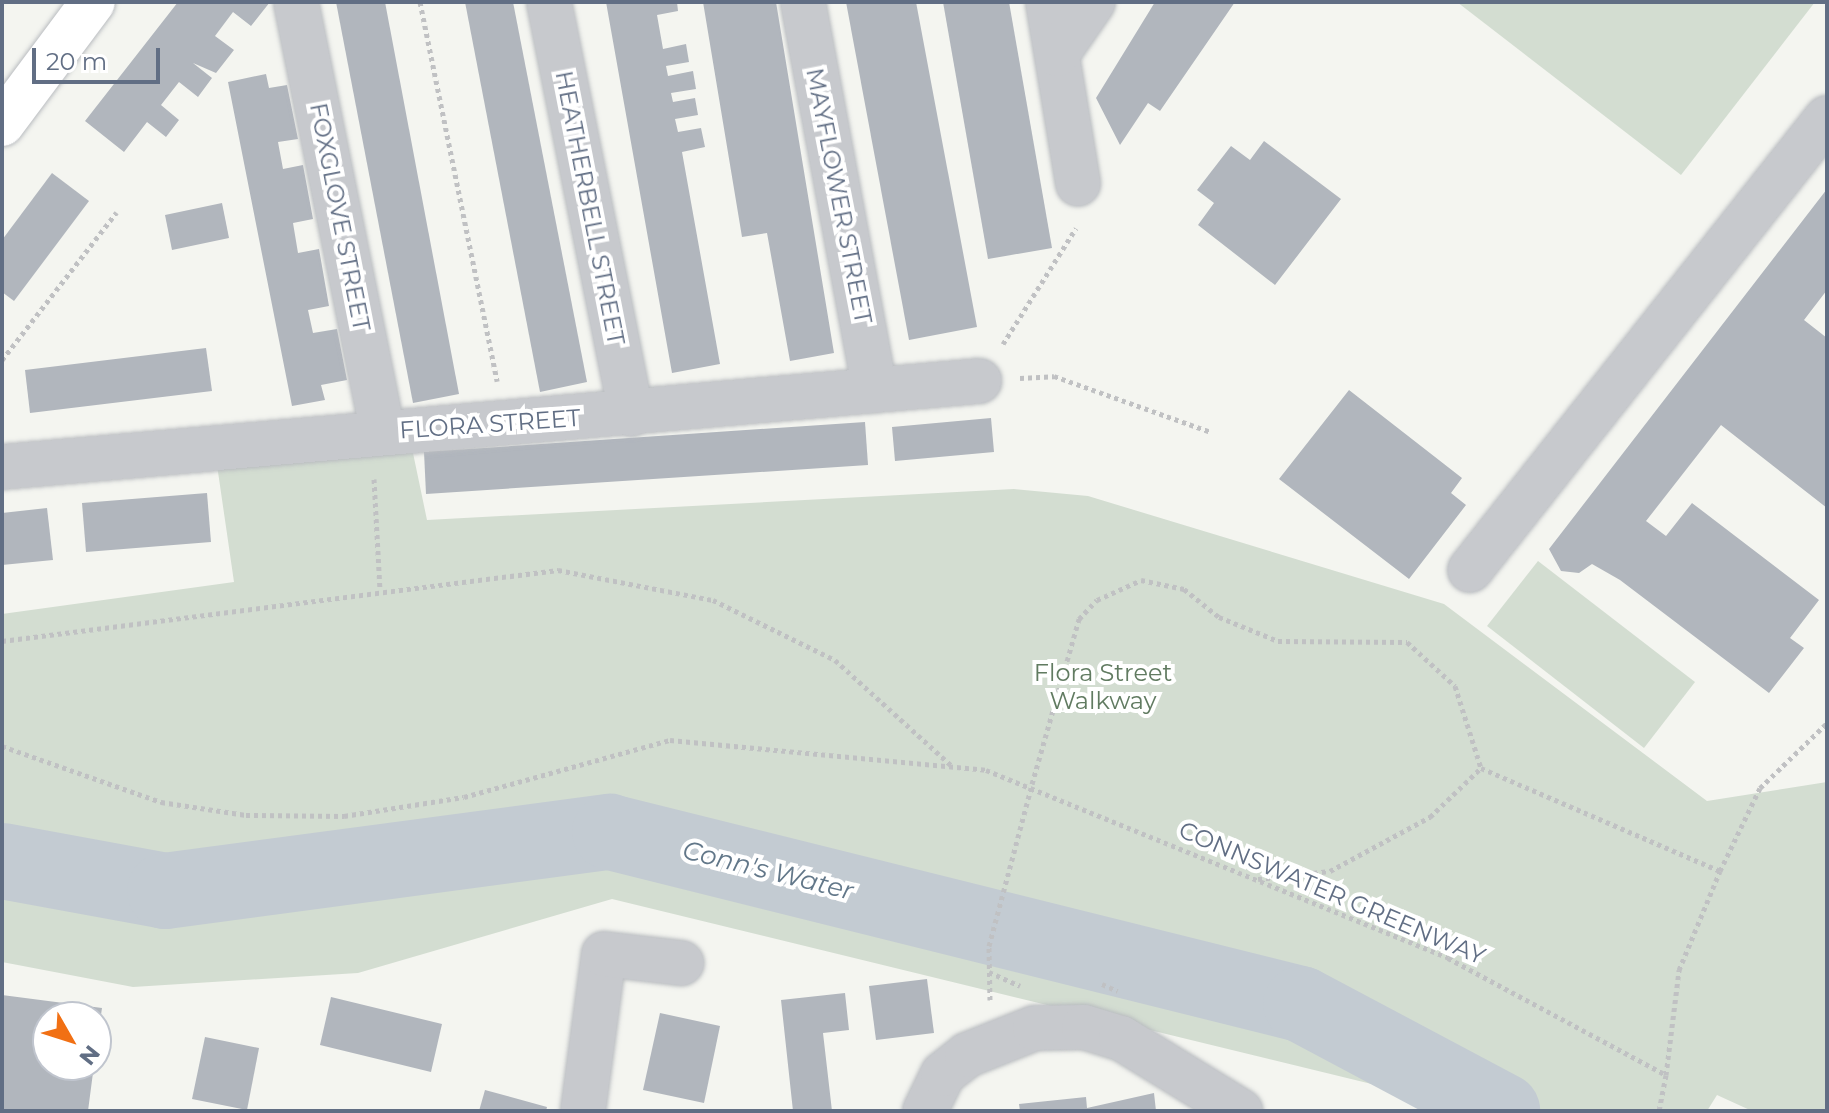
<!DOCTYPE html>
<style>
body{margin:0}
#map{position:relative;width:1829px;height:1113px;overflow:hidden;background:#f4f5f0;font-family:Montserrat,sans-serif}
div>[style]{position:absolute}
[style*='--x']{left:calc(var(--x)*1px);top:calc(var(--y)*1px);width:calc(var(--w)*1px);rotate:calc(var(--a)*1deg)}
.green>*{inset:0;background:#d3ddd1}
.river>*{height:76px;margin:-38px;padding:0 38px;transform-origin:38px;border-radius:38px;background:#c3cbd2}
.building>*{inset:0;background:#b1b6bd}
.path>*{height:5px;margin-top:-2.5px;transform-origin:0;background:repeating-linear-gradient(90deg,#c0c1c3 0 4px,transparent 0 8px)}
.roads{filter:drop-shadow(0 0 2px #b9bcc0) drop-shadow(0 0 2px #b9bcc0)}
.minor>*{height:44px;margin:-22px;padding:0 22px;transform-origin:22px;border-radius:22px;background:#c7c9cd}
.major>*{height:44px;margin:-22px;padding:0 22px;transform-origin:22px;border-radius:22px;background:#fff}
span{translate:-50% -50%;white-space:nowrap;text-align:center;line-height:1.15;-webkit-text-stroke:8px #fff;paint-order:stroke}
.street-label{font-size:24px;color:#616e84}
.park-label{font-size:24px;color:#617b61}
.water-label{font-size:26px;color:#627789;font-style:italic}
.frame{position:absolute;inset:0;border:4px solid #616e84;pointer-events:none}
.north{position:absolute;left:32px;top:1001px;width:80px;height:80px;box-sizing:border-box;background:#fff;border:2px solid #c0c5ce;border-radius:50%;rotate:129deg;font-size:22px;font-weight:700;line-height:32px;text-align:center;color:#616e84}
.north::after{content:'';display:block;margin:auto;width:28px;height:36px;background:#f17014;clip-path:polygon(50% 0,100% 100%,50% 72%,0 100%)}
.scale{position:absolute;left:32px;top:48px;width:128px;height:36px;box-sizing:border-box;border:4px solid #616e84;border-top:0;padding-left:10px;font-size:24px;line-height:28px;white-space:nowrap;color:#616e84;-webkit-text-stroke:6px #fff;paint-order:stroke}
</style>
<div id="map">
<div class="green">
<div style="clip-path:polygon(1457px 2px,1815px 2px,1681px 175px)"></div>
<div style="clip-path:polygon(413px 453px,427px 520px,1014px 489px,1088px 496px,1444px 604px,1707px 801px,1827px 782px,1827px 1111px,1752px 1111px,1717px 1095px,1707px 1111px,1431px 1111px,1429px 1098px,612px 899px,358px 973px,133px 987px,2px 962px,2px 614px,234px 582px,217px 465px)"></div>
<div style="clip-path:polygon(1538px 561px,1695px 682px,1644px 748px,1487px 626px)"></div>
</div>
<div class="river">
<div style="--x:2;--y:861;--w:166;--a:10.4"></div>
<div style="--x:165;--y:891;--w:449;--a:-7.6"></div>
<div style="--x:610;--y:832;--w:712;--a:13.98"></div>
<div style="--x:1301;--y:1004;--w:228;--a:28"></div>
</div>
<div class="building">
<div style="clip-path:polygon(178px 2px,270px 2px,251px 26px,233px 12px,215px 36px,234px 50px,216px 73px,193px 63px,212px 78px,198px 97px,179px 82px,161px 105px,179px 120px,166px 137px,147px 122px,124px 152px,85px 121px)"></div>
<div style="clip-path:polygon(336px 2px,385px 2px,459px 394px,413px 403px)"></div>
<div style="clip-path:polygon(465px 2px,513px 2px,587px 382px,540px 392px)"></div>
<div style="clip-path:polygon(606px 2px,677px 2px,678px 11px,657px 15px,663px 49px,686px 44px,689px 62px,666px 66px,668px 76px,693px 71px,696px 89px,671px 93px,673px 102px,695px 98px,698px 115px,675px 119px,678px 132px,701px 128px,705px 147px,682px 152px,720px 364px,672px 373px)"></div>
<div style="clip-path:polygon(703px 2px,776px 2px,834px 353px,790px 361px,767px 233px,742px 237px)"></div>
<div style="clip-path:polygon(846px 2px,916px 2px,977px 327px,909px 340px)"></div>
<div style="clip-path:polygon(943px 2px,1009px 2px,1052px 248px,988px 259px)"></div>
<div style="clip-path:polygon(1155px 2px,1235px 2px,1160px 111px,1148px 103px,1120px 145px,1096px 98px)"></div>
<div style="clip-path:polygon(266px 74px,269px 88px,287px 85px,298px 139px,278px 142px,283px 169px,303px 165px,313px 219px,293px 223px,298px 253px,319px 249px,329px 306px,308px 310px,313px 333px,337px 329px,347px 380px,321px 385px,325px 400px,292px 406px,228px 82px)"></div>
<div style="clip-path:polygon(1264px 141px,1341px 199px,1275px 285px,1198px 225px,1214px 203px,1197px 190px,1231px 146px,1250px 160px)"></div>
<div style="clip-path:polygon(52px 173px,89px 201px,14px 301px,2px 292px,2px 240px)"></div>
<div style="clip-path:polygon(1827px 189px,1827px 290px,1804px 320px,1827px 338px,1827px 508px,1721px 425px,1646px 521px,1666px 536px,1692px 503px,1819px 600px,1790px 638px,1804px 648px,1769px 693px,1620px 580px,1592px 564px,1579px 573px,1561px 571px,1549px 549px)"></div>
<div style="clip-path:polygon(222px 203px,229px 238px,172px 250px,165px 215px)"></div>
<div style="clip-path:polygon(206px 348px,212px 391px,30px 413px,25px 370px)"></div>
<div style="clip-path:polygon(1349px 390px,1462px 478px,1451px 493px,1466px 505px,1409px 579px,1279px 479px)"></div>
<div style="clip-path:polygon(991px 418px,994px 452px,895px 461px,892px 427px)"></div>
<div style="clip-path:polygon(865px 422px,868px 465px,426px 494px,424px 452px)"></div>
<div style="clip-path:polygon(207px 493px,211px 542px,86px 552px,82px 503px)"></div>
<div style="clip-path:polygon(47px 508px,53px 560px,2px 565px,2px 513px)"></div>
<div style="clip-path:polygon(927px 979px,934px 1033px,876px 1040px,869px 986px)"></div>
<div style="clip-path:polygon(845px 993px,849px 1030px,823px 1033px,832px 1111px,793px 1111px,781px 1000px)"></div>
<div style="clip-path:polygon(2px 995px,102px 1008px,98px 1035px,96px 1017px,48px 1017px,48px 1065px,94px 1065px,88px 1111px,3px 1111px)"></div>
<div style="clip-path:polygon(331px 997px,442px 1024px,431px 1072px,320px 1045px)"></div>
<div style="clip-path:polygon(660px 1013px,720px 1026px,704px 1103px,643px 1090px)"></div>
<div style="clip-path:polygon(205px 1037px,259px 1048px,247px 1110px,192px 1099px)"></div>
<div style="clip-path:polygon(485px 1090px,547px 1107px,546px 1111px,479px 1111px)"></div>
<div style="clip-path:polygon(1154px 1093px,1156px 1111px,1020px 1111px,1019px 1104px,1086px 1097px,1087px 1108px)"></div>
</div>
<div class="path">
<div style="--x:420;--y:2;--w:387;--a:78.5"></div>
<div style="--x:1003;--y:344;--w:137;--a:-57.8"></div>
<div style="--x:2;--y:360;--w:187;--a:-52.2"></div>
<div style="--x:1020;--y:378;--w:34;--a:-3"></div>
<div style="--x:1054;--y:376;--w:167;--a:19.6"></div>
<div style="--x:374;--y:479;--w:110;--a:86.9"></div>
<div style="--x:2;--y:641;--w:561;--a:-7.28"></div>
<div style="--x:558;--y:570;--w:158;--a:11"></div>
<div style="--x:713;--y:600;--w:136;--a:26.2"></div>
<div style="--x:835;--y:660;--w:158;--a:42.2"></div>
<div style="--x:2;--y:746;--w:169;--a:19.4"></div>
<div style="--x:161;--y:802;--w:86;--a:8.7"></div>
<div style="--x:246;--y:815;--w:98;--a:0.6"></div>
<div style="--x:344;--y:816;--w:121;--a:-9"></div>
<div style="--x:464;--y:797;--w:214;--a:-15.5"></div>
<div style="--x:670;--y:740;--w:317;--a:5.4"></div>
<div style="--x:986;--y:770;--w:499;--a:22.1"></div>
<div style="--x:1448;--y:958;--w:247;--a:28.2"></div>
<div style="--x:1666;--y:1075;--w:37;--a:101"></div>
<div style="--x:1258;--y:879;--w:72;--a:-6.3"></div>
<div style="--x:1330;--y:871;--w:114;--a:-28.4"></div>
<div style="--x:1430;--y:817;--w:71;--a:-43.9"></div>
<div style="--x:1481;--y:768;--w:260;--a:23.3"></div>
<div style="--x:989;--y:972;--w:34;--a:24"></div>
<div style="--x:1102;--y:984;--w:17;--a:24"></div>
<div style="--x:990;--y:1000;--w:54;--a:-91.1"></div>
<div style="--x:989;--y:946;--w:168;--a:-75.1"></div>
<div style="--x:1032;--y:784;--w:172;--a:-74.1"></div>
<div style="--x:1079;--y:619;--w:26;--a:-47"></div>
<div style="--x:1097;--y:600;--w:48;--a:-24.4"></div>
<div style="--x:1141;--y:580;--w:44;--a:11.8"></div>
<div style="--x:1184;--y:589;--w:45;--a:38.7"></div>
<div style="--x:1219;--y:617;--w:64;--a:22.1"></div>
<div style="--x:1278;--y:641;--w:129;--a:0.4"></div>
<div style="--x:1407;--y:642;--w:65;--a:42.5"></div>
<div style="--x:1455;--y:686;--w:86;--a:72.4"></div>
<div style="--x:1666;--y:1075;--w:106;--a:-82.9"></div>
<div style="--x:1679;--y:970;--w:107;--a:-67.5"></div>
<div style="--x:1720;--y:871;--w:92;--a:-64.3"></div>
<div style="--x:1760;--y:788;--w:93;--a:-44.1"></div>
</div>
<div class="roads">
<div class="minor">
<div style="--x:296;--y:2;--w:439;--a:78.6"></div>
<div style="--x:549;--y:2;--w:420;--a:78.7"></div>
<div style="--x:803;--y:2;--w:395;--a:79.5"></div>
<div style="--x:1048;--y:2;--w:184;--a:80.6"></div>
<div style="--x:1057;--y:54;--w:63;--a:-55.3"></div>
<div style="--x:2;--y:467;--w:981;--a:-5.03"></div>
<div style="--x:1470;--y:570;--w:576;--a:-51.7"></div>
<div style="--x:583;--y:1111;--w:158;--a:-82.4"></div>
<div style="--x:604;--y:954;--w:78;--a:6.7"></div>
<div style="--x:925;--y:1111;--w:41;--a:-64.1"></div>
<div style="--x:943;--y:1074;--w:31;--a:-38"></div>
<div style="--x:967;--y:1055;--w:73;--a:-21.7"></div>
<div style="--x:1035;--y:1028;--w:49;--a:-1.2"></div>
<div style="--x:1084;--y:1027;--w:39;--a:17"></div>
<div style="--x:1121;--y:1038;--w:140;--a:31.5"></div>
</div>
<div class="major">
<div style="--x:2;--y:124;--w:152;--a:-53.3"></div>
</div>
</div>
<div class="street-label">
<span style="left:839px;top:196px;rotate:79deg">MAYFLOWER STREET</span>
<span style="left:590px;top:208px;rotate:79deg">HEATHERBELL STREET</span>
<span style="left:340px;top:217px;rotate:79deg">FOXGLOVE STREET</span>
<span style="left:490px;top:424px;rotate:-4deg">FLORA STREET</span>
<span style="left:1332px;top:893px;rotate:23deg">CONNSWATER GREENWAY</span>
</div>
<div class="park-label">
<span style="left:1103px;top:687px">Flora Street<br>Walkway</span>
</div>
<div class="water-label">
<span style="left:768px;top:871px;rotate:14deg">Conn's Water</span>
</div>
<div class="frame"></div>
<div class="north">N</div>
<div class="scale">20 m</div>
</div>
